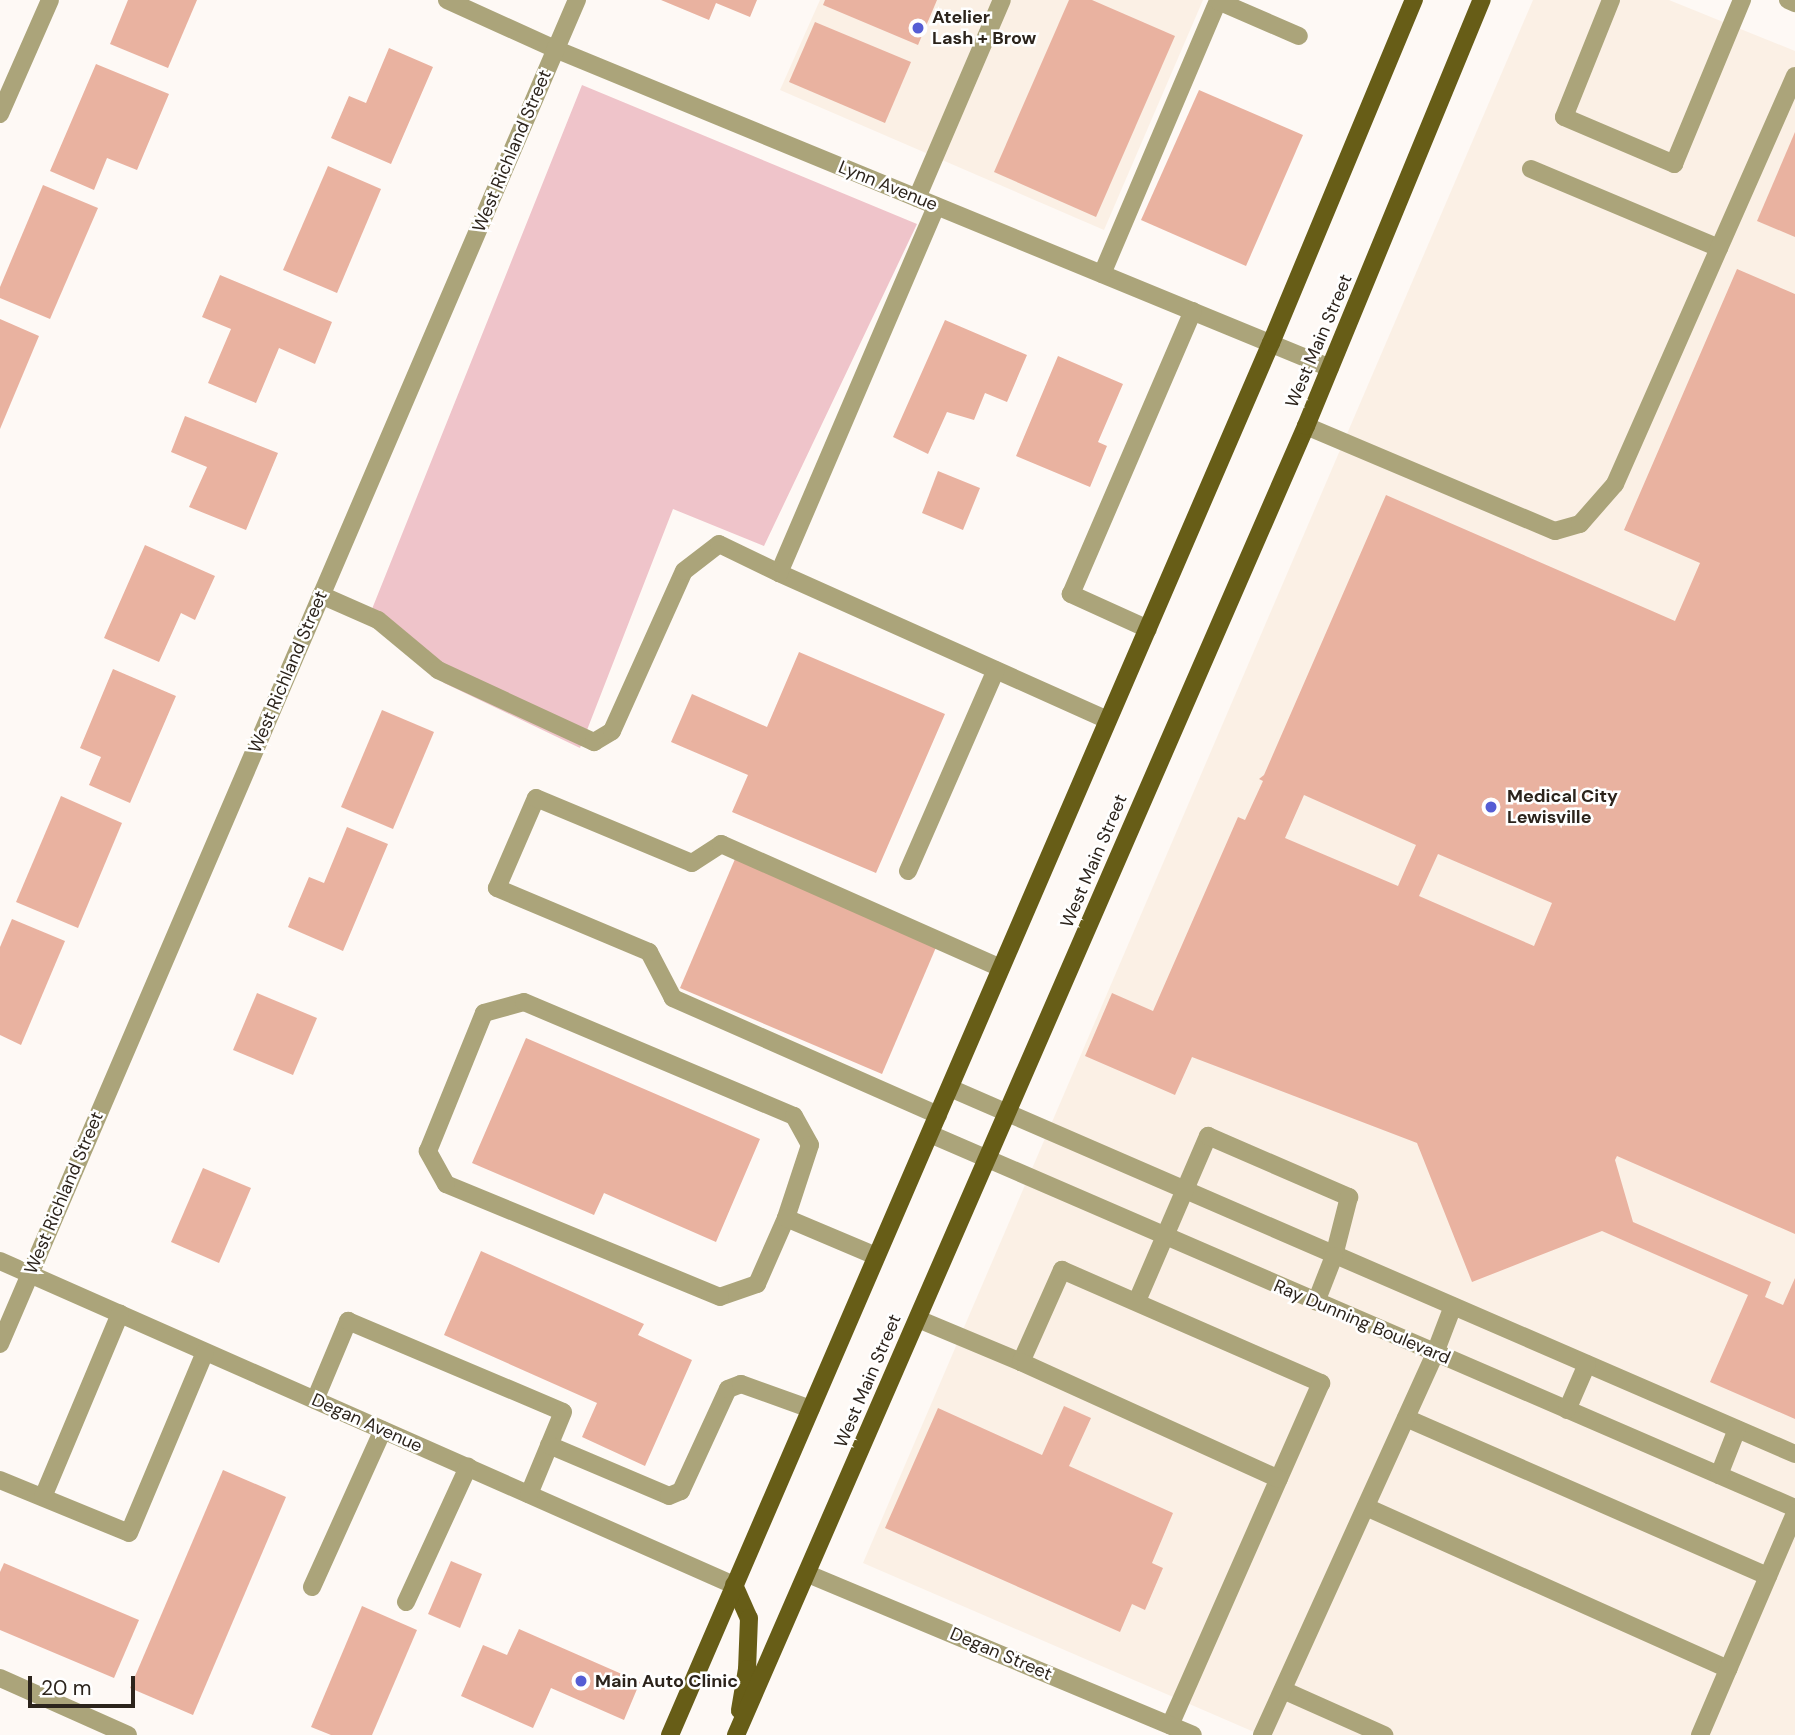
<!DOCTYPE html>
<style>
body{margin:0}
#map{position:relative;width:1795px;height:1735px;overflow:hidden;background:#fef9f5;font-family:"DM Sans",sans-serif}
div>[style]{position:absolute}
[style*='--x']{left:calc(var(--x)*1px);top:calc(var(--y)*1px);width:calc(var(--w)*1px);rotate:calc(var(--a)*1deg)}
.built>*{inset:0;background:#fbf0e5}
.green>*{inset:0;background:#efc4ca}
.building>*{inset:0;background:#e9b2a0}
.minor>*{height:18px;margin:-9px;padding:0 9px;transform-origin:9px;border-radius:9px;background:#aba47a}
.major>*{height:18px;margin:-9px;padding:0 9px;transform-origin:9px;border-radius:9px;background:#675d17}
.dots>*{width:19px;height:19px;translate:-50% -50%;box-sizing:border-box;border:4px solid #fff;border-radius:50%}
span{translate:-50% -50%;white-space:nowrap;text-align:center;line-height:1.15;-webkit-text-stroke:5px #fff;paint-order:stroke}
.poi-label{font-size:18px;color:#2c241c;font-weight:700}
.left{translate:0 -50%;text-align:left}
.street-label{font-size:18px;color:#2c241c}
.scale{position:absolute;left:28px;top:1676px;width:107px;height:32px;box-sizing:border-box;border:4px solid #2c241c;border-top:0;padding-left:9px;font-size:21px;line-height:24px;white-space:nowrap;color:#2c241c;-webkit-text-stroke:5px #fff;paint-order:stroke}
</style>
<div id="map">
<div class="built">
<div style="clip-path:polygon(820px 0,1203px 0,1104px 230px,780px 90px)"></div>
<div style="clip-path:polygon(1533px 0,1669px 0,1795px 51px,1795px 1735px,1261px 1735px,863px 1563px)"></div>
</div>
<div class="green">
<div style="clip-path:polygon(582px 85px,917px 224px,764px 546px,673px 509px,580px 748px,444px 683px,372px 609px)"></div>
</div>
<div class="building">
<div style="clip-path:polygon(128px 0,197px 0,168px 68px,110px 44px)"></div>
<div style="clip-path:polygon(661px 0,757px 0,750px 17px,716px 3px,709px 20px)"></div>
<div style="clip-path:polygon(825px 0,937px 0,918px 45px,823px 5px)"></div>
<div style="clip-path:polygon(1069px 0,1092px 0,1175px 36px,1096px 217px,994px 172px)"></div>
<div style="clip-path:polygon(815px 22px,911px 62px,885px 123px,789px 82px)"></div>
<div style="clip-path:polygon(389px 48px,433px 67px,391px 164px,331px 138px,349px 96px,366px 103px)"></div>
<div style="clip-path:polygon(96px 64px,169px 94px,137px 170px,107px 158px,94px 190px,50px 171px)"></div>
<div style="clip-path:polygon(1199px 90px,1303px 135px,1246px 266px,1141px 220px)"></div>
<div style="clip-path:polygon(1795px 132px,1795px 237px,1757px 221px)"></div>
<div style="clip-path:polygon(328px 166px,381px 189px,337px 293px,283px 270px)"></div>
<div style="clip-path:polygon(43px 185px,98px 208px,50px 319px,0 298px,0 287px)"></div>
<div style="clip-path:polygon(evenodd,1737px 269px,1795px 294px,1795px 1234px,1617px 1156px,1615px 1160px,1633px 1222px,1771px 1282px,1765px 1297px,1783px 1305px,1795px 1278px,1795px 1419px,1710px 1382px,1748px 1295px,1602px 1231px,1472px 1282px,1417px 1143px,1192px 1057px,1175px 1095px,1085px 1056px,1112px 993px,1153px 1011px,1238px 817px,1245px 820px,1263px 781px,1259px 779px,1264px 775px,1386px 495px,1675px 621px,1700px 563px,1624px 530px,1737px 269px,1304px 795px,1416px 845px,1398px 886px,1285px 838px,1304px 795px,1737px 269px,1438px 854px,1552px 903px,1534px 946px,1419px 896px,1438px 854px)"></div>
<div style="clip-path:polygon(220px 275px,332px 322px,315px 364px,279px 348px,256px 403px,208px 383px,231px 329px,202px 317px)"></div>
<div style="clip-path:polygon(0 319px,39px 336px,0 429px)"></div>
<div style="clip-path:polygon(945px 320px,1027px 355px,1007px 402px,985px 393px,974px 420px,947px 412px,928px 454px,893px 437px)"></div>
<div style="clip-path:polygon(1058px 356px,1123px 384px,1098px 442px,1107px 446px,1090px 487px,1016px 456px)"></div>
<div style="clip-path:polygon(185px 416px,278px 453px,246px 530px,189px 507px,207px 467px,171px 452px)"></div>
<div style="clip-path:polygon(938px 471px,980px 488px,963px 530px,922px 513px)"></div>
<div style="clip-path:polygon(145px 545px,215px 576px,195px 620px,181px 613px,159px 662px,104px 638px)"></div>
<div style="clip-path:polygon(799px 652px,945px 714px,876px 873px,732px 812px,748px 775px,671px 742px,692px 694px,767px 727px)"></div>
<div style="clip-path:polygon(113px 669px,176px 696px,130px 803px,89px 785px,101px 757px,80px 748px)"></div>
<div style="clip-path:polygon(382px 710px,434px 732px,393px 829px,341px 807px)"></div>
<div style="clip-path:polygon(61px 796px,122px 823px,78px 928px,16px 902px)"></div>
<div style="clip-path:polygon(347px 827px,388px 844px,343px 951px,288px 927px,309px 877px,324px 883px)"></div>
<div style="clip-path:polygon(735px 859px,937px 945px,882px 1074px,680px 988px)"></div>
<div style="clip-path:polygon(12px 919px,65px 941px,21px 1045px,0 1035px,0 947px)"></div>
<div style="clip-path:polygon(257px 993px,317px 1018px,293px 1075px,233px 1050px)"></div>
<div style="clip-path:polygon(526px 1038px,760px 1139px,716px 1242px,604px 1193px,594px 1215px,472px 1163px)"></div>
<div style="clip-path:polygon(203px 1168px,251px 1188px,219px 1263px,171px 1242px)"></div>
<div style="clip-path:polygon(481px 1251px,644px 1324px,638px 1335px,692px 1360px,645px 1466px,582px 1437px,597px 1403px,444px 1335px)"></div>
<div style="clip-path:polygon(1064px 1406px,1091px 1418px,1069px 1466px,1173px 1513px,1152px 1563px,1163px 1568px,1145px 1610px,1132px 1604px,1120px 1632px,885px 1528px,938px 1408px,1042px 1455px)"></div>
<div style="clip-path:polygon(223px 1470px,286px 1497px,193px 1715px,130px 1688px)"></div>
<div style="clip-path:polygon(451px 1561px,482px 1574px,460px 1628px,428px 1614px)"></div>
<div style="clip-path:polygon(4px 1563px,139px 1620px,114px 1678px,0 1630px,0 1572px)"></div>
<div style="clip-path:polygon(362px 1606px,417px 1630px,372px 1735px,331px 1735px,311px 1727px)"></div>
<div style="clip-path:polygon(519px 1629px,640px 1682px,624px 1720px,551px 1688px,533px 1728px,461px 1696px,483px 1645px,507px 1655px)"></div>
</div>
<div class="minor">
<div style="--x:447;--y:0;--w:119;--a:24.4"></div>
<div style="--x:555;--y:49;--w:838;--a:22.37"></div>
<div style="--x:1611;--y:0;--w:126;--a:111.9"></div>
<div style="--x:1564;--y:117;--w:120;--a:23.1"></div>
<div style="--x:1674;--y:164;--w:178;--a:-67.5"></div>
<div style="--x:1788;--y:0;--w:8;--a:23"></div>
<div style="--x:0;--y:114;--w:124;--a:-66.3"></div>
<div style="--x:1531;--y:169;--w:204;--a:22.8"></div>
<div style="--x:917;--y:198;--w:215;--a:-66.8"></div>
<div style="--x:1102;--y:274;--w:297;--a:-67"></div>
<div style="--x:1218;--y:1;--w:88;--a:23.4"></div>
<div style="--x:1306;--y:426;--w:270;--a:22.9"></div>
<div style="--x:1555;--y:531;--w:26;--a:-16"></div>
<div style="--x:1580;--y:524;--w:53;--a:-48.8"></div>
<div style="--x:1615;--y:484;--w:446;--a:-66.2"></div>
<div style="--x:779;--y:573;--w:360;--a:24.1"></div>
<div style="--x:321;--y:595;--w:62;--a:23.7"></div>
<div style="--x:378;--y:620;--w:78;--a:39.8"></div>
<div style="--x:438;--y:670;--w:172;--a:24.8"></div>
<div style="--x:594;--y:742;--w:21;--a:-31"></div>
<div style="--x:612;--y:731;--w:175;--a:-65.8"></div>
<div style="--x:684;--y:571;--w:44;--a:-37.6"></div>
<div style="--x:719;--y:544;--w:67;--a:25.8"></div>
<div style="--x:779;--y:573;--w:399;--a:-66.8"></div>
<div style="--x:1148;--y:629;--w:85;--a:-155.6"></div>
<div style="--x:1071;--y:594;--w:308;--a:-66.7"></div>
<div style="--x:908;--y:871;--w:219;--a:-66.4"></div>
<div style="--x:950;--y:1088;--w:921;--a:23.42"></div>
<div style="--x:938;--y:1115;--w:290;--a:-156.2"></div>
<div style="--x:673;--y:998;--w:52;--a:-117.6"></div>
<div style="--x:649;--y:952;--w:165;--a:-157.2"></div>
<div style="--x:497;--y:888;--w:98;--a:-66.6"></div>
<div style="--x:536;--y:798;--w:169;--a:22.6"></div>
<div style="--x:692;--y:863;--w:35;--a:-33"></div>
<div style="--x:721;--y:844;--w:306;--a:23.9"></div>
<div style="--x:930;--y:1134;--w:942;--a:23.38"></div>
<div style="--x:786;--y:1218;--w:72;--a:113.7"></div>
<div style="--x:757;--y:1284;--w:39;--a:161"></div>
<div style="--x:720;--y:1297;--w:296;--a:-157.6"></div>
<div style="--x:446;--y:1184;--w:38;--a:-119"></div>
<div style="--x:428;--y:1151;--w:149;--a:-67.9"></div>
<div style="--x:484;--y:1013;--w:41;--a:-15.4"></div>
<div style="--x:524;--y:1002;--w:293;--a:22.9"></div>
<div style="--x:794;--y:1116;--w:33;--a:61"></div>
<div style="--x:810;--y:1145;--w:77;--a:108.2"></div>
<div style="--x:786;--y:1218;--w:98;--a:22.9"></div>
<div style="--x:0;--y:1261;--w:802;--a:23.82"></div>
<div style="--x:1137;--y:1301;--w:180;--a:-66.7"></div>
<div style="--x:1208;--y:1136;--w:154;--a:23.4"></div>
<div style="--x:1349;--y:1197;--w:61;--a:104.3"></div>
<div style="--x:1334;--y:1256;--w:49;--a:111.4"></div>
<div style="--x:918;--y:1319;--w:112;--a:22.7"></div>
<div style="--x:1021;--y:1362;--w:101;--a:-66"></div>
<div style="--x:1062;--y:1270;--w:283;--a:23.6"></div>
<div style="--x:1321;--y:1383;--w:374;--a:113.8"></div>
<div style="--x:0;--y:1344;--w:1463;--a:-66.77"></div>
<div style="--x:1021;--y:1362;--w:283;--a:24.4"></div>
<div style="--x:315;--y:1400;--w:86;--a:-67.3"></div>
<div style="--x:348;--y:1321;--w:233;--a:22.9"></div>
<div style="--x:563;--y:1412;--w:89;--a:112.5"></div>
<div style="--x:1567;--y:1410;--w:50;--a:-66.5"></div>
<div style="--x:1406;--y:1418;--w:395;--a:23.6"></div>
<div style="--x:549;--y:1445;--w:130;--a:23"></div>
<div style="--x:669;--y:1496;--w:13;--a:-23"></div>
<div style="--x:681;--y:1491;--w:112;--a:-65.3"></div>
<div style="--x:728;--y:1389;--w:14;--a:-21"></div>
<div style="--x:741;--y:1384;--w:74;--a:19.7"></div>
<div style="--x:1719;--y:1475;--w:49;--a:-68.6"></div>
<div style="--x:0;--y:1480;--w:139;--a:22.3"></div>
<div style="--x:129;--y:1533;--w:196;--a:-67.2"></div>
<div style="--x:43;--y:1497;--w:199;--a:-67.2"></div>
<div style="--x:1366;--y:1507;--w:397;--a:24.1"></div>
<div style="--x:808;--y:1574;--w:417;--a:22.7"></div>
<div style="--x:312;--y:1587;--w:172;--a:-65.7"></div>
<div style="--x:406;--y:1602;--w:149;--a:-65.3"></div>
<div style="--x:0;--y:1678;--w:140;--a:24"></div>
<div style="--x:1283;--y:1690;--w:111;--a:24"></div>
<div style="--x:1262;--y:1735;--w:419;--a:-65.6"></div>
<div style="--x:1435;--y:1353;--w:50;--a:-69"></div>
<div style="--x:1700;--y:1735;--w:241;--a:-66.8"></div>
</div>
<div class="major">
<div style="--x:734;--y:1585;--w:36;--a:66"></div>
<div style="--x:749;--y:1618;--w:51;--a:92.2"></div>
<div style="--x:747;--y:1669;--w:42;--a:99.7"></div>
<div style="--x:670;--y:1735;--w:1516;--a:-66.65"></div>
<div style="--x:1271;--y:343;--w:372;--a:-67.4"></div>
<div style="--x:736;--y:1735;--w:1428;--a:-66.47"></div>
<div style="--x:1306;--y:426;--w:461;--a:-67.6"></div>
</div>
<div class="dots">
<div style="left:918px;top:28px;background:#565dd4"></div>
<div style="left:1491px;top:807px;background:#565dd4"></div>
<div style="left:581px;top:1681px;background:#565dd4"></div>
</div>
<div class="poi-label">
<span class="left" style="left:932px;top:28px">Atelier<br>Lash + Brow</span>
<span class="left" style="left:1507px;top:807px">Medical City<br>Lewisville</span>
<span class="left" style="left:595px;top:1681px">Main Auto Clinic</span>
</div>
<div class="street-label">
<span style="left:512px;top:151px;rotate:-67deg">West Richland Street</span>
<span style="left:888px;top:186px;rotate:22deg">Lynn Avenue</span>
<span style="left:1319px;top:341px;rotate:-67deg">West Main Street</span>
<span style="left:288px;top:672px;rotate:-67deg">West Richland Street</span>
<span style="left:1094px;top:861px;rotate:-67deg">West Main Street</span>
<span style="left:64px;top:1193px;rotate:-67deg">West Richland Street</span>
<span style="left:1362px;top:1322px;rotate:23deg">Ray Dunning Boulevard</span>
<span style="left:868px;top:1381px;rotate:-67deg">West Main Street</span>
<span style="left:367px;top:1423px;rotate:24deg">Degan Avenue</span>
<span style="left:1001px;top:1654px;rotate:23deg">Degan Street</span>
</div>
<div class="scale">20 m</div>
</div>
